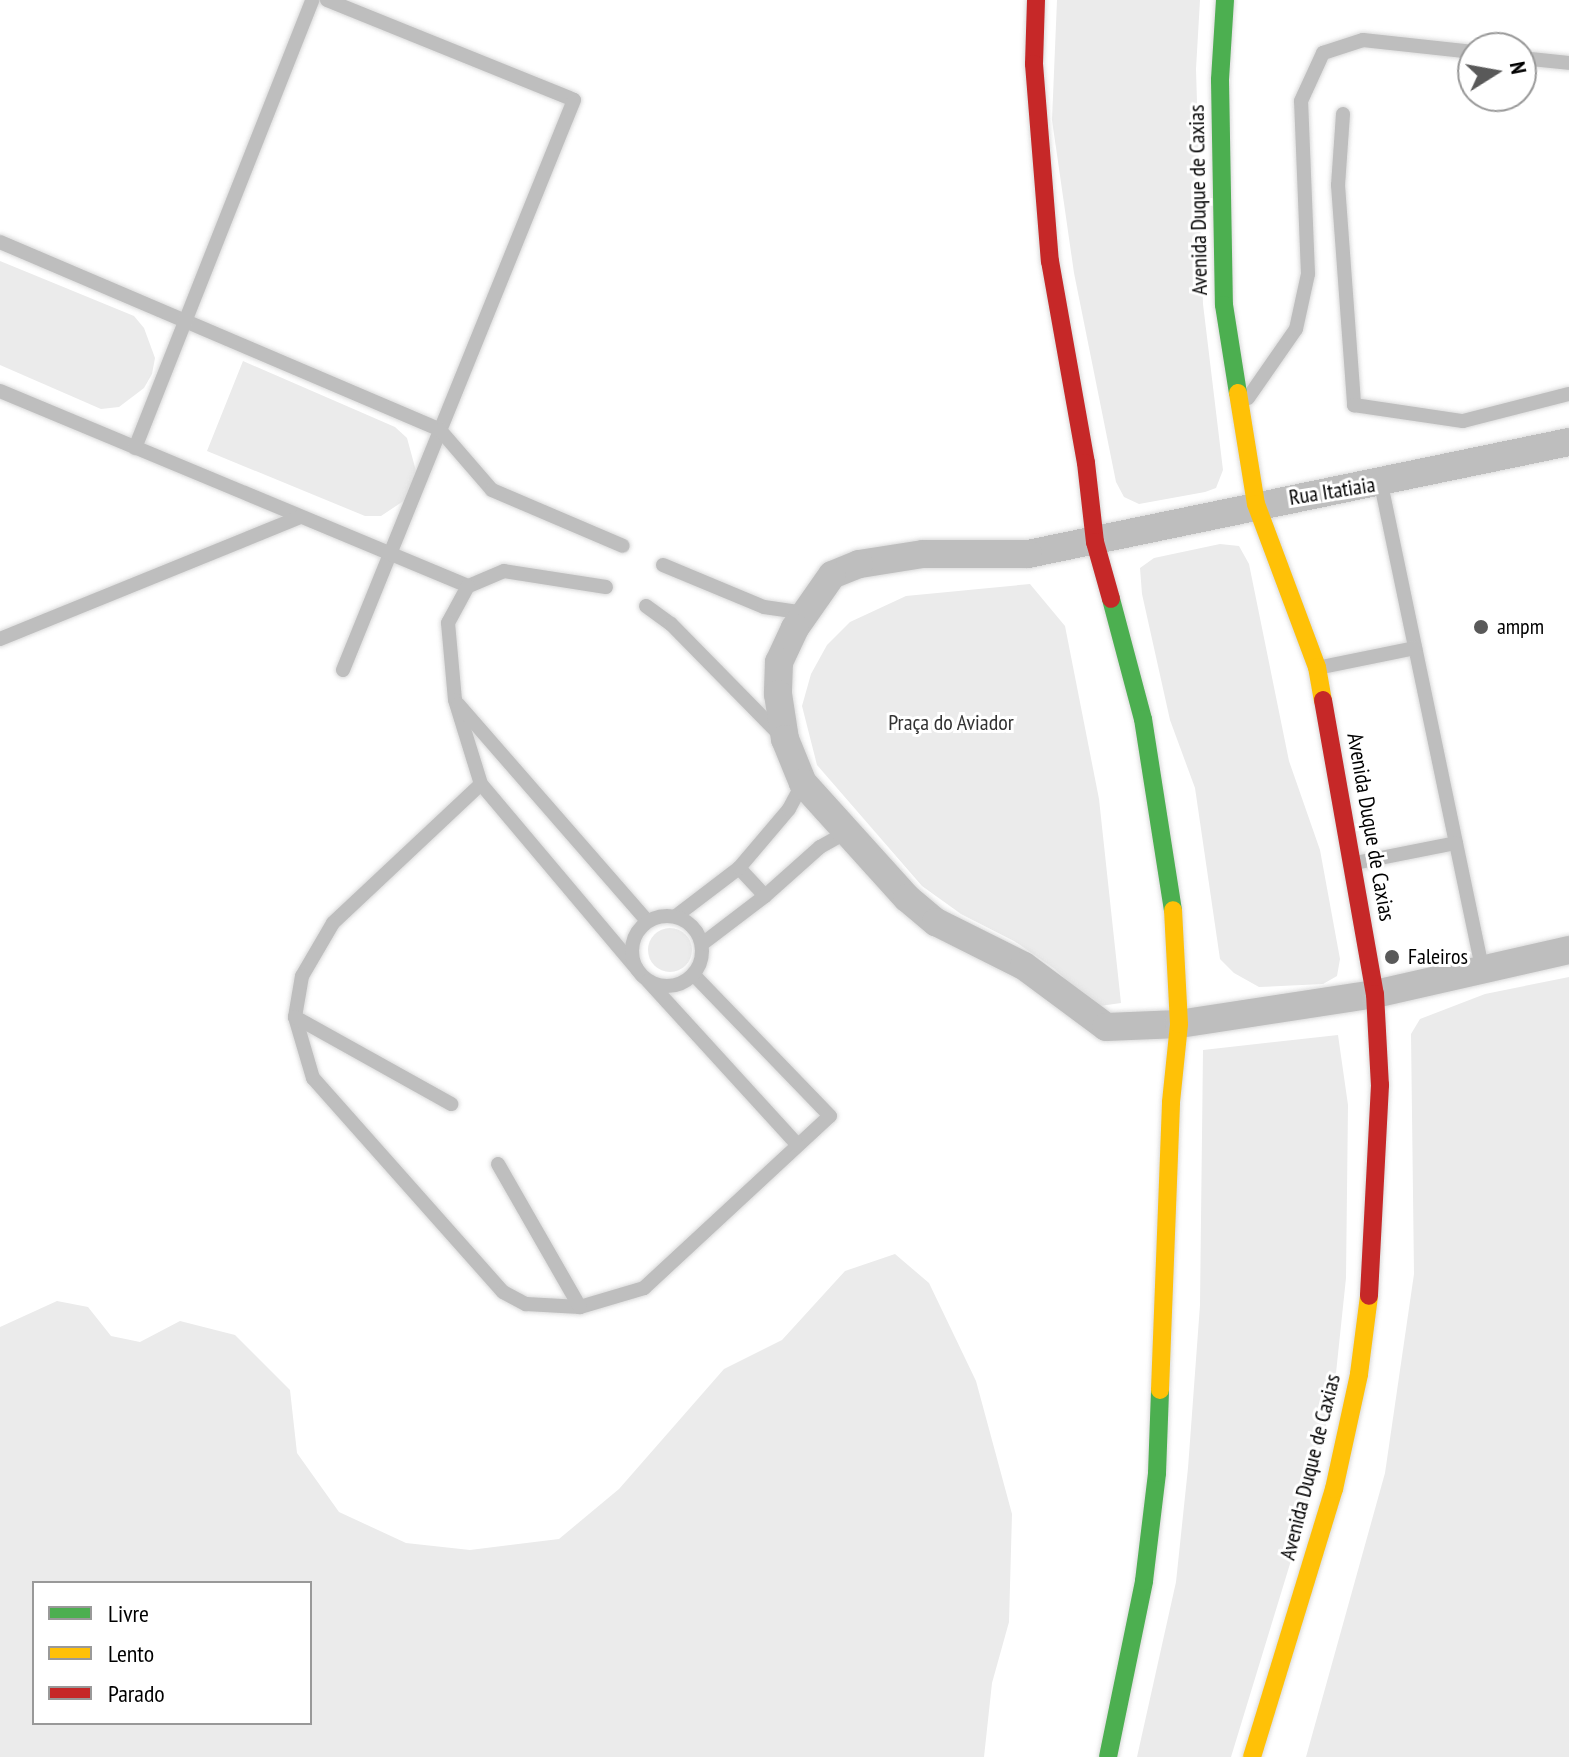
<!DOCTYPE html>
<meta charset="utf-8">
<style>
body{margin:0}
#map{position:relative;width:1569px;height:1757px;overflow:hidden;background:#fff;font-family:"PT Sans Narrow",sans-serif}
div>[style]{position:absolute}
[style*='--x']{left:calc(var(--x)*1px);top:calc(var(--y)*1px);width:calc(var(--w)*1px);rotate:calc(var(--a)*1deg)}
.green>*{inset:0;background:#ebebeb}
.round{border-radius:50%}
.roads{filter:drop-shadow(0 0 2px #dbdbdb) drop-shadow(0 0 2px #dbdbdb)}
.lane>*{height:14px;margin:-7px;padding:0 7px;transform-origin:7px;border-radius:7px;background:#bebebe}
.lane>.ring{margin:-7px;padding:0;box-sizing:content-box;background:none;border:14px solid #bebebe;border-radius:50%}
.street>*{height:28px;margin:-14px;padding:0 14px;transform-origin:14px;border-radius:14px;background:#bebebe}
.fast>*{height:18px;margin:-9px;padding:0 9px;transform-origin:9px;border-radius:9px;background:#4caf50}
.slow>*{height:18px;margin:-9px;padding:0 9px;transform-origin:9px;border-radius:9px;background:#ffc107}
.jam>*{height:18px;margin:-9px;padding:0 9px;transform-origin:9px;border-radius:9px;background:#c62828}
.dots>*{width:22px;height:22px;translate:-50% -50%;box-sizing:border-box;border:4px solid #fff;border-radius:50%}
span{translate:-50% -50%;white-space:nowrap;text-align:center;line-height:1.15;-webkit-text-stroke:6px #fff;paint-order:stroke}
.street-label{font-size:22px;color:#000}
.poi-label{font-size:22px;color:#000}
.left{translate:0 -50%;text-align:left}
.park-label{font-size:22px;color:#323232}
.legend{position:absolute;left:32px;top:1581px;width:280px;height:144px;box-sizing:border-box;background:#fff;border:2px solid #999;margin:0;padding:10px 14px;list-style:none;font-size:24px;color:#000}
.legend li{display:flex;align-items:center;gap:16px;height:40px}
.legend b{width:40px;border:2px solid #999}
.north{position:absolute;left:1457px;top:32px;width:80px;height:80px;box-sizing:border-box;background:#fff;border:2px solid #999;border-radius:50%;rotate:79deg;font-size:22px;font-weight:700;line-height:32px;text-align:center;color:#000}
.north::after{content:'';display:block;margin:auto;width:28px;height:36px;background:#595959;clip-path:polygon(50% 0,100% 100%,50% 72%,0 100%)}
</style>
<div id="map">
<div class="green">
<div style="clip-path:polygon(1057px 0,1200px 0,1196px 69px,1203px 304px,1223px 470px,1216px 488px,1205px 492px,1139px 504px,1124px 497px,1116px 482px,1074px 273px,1052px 120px)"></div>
<div style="clip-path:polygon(0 261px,134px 316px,144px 328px,155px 358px,152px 374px,144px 388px,119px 407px,101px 409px,0 365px)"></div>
<div style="clip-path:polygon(243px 361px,395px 427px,407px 438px,416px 471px,405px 500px,381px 516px,365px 516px,207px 451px)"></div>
<div style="clip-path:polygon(1220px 544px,1239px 546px,1249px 564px,1289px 761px,1320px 850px,1340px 959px,1337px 976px,1323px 984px,1259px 987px,1234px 973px,1220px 959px,1195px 788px,1170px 720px,1142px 594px,1140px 568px,1154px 558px)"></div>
<div style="clip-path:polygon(1030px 584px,1065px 626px,1099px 799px,1121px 1003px,1093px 1007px,1055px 969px,1014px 941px,961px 914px,922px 886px,817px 765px,802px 706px,811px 674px,827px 645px,850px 622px,906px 596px)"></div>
<div class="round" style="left:648px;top:928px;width:44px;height:44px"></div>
<div style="clip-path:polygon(1569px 977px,1569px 1757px,1306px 1757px,1385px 1473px,1414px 1274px,1411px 1034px,1420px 1019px,1485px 994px)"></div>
<div style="clip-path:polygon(1338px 1035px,1348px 1105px,1346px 1278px,1336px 1373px,1315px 1482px,1231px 1757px,1137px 1757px,1176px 1582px,1188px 1468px,1200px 1305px,1203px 1050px)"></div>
<div style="clip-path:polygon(evenodd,895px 1254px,929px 1283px,976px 1381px,1012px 1514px,1009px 1622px,992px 1683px,984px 1757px,0 1757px,0 1327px,57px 1301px,88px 1307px,111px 1336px,140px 1342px,180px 1321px,235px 1335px,290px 1390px,297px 1453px,339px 1512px,406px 1543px,470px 1550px,559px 1539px,619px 1489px,724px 1369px,782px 1340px,845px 1271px,895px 1254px,34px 1583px,310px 1583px,310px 1723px,34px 1723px,34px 1583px)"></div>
</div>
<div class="roads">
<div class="lane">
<div style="--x:327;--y:0;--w:266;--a:22"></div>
<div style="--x:574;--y:100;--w:615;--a:112.06"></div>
<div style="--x:1521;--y:58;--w:48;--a:5.9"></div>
<div style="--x:1343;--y:114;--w:71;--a:94"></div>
<div style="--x:1338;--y:185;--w:221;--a:85.8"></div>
<div style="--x:1354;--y:405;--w:110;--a:8.4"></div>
<div style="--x:1463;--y:421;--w:109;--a:-14.3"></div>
<div style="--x:0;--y:242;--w:478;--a:23.1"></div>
<div style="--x:440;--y:430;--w:79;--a:49.1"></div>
<div style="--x:492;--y:490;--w:142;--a:23.1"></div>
<div style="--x:0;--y:391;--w:507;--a:22.62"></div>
<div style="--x:1248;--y:398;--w:84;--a:-55.2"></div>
<div style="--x:1296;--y:329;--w:56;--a:-77.7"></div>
<div style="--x:1308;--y:274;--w:173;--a:-92.3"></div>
<div style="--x:1301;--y:101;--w:53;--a:-65.4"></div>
<div style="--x:1323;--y:53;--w:42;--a:-18"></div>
<div style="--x:1363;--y:40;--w:111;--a:6.2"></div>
<div style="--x:135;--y:448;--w:482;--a:-68.4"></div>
<div style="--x:1381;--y:484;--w:493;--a:78.2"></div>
<div style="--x:663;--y:565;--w:109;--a:22.6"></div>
<div style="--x:764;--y:607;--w:41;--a:8.3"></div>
<div style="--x:606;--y:587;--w:103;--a:-171.1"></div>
<div style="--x:504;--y:571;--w:39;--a:157"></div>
<div style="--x:468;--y:586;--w:42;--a:118.4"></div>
<div style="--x:448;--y:623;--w:77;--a:84.8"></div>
<div style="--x:455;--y:700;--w:88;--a:72.8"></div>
<div style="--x:481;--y:784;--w:242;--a:49.9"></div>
<div style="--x:646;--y:606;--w:31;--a:36"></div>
<div style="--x:671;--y:624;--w:157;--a:45.5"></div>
<div style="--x:0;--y:639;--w:324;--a:-22.1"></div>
<div style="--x:1322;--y:667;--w:95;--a:-11.5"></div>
<div style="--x:458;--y:704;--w:288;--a:48.9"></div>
<div style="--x:481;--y:784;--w:203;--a:136.8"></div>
<div style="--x:333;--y:923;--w:61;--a:120.3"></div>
<div style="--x:302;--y:976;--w:42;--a:99.7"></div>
<div style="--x:295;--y:1017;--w:64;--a:73.6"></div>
<div style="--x:313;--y:1078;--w:286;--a:48.4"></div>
<div style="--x:503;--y:1292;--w:26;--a:28"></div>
<div style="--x:526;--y:1304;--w:54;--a:3.2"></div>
<div style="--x:580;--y:1307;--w:67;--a:-16.5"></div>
<div style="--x:644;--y:1288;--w:253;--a:-42.8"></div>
<div style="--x:830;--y:1116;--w:196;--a:-134"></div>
<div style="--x:1355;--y:863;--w:103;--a:-11.2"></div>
<div style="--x:739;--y:868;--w:38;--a:47"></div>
<div style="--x:676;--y:916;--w:79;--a:-37.3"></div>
<div style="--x:739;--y:868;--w:77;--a:-49.7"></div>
<div style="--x:789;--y:809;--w:30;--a:-62"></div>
<div class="ring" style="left:632px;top:916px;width:56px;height:56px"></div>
<div style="--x:702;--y:944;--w:79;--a:-37.3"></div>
<div style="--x:765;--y:896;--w:74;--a:-41.7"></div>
<div style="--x:820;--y:847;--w:29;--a:-29"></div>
<div style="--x:648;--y:981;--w:222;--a:47.6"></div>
<div style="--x:295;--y:1017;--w:179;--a:29.1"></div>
<div style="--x:498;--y:1164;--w:165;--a:60.2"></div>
</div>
<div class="street">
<div style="--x:1569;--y:442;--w:552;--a:168.3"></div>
<div style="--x:1028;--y:554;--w:105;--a:180"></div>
<div style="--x:923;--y:554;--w:65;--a:171.1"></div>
<div style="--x:859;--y:564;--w:29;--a:158"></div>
<div style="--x:832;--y:575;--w:65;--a:124.9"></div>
<div style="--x:795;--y:628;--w:38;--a:115"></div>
<div style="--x:779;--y:662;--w:32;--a:92"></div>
<div style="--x:778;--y:694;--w:46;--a:81.2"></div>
<div style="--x:785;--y:739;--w:48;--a:67.8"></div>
<div style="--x:803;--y:783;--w:155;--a:47.9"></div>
<div style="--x:907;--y:898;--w:38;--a:40"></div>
<div style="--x:936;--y:922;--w:98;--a:26.6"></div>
<div style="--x:1024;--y:966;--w:102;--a:36.6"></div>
<div style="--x:1106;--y:1027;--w:73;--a:-2.4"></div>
<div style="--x:1179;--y:1024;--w:198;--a:-8.7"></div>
<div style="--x:1375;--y:994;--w:199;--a:-12.8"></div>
</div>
<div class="fast">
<div style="--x:1225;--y:0;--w:80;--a:93.6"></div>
<div style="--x:1220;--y:80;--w:225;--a:89"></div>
<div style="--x:1224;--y:305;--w:89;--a:81"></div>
<div style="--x:1111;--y:599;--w:124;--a:75.1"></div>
<div style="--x:1143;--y:719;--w:193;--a:81.1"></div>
<div style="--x:1108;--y:1757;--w:180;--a:-78.4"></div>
<div style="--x:1144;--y:1581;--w:109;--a:-83.1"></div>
<div style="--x:1157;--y:1473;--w:83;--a:-87.9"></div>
</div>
<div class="slow">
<div style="--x:1238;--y:393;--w:112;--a:80.8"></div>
<div style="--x:1256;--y:504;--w:174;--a:69.5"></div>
<div style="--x:1317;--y:667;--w:34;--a:80"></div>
<div style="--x:1160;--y:1390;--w:288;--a:-87.8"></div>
<div style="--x:1171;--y:1102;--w:78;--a:-84.1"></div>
<div style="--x:1179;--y:1024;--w:114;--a:-93"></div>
<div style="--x:1252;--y:1757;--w:280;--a:-73"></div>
<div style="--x:1334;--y:1489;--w:118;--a:-77.7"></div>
<div style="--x:1359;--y:1374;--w:79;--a:-82.7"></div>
</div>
<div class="jam">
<div style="--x:1036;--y:0;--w:64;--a:91.8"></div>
<div style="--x:1034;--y:64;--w:198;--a:85.4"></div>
<div style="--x:1050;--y:261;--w:205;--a:79.9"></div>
<div style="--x:1086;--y:463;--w:80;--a:83.5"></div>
<div style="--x:1095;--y:542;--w:59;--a:74.3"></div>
<div style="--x:1323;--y:700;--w:299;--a:80"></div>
<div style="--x:1375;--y:994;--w:91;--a:86.9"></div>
<div style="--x:1380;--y:1085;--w:211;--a:93"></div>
</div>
</div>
<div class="dots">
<div style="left:1481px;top:627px;background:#595959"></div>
<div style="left:1392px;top:957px;background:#595959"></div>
</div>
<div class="street-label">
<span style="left:1198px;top:200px;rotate:-91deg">Avenida Duque de Caxias</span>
<span style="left:1332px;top:491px;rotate:-9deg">Rua Itatiaia</span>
<span style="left:1371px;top:827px;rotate:80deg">Avenida Duque de Caxias</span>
<span style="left:1310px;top:1467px;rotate:-76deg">Avenida Duque de Caxias</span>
</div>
<div class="poi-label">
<span class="left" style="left:1497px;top:627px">ampm</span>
<span class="left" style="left:1408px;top:957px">Faleiros</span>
</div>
<div class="park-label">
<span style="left:951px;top:723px">Praça do Aviador</span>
</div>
<ul class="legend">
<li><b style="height:10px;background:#4caf50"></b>Livre</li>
<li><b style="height:10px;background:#ffc107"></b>Lento</li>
<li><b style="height:10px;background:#c62828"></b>Parado</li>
</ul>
<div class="north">N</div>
</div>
